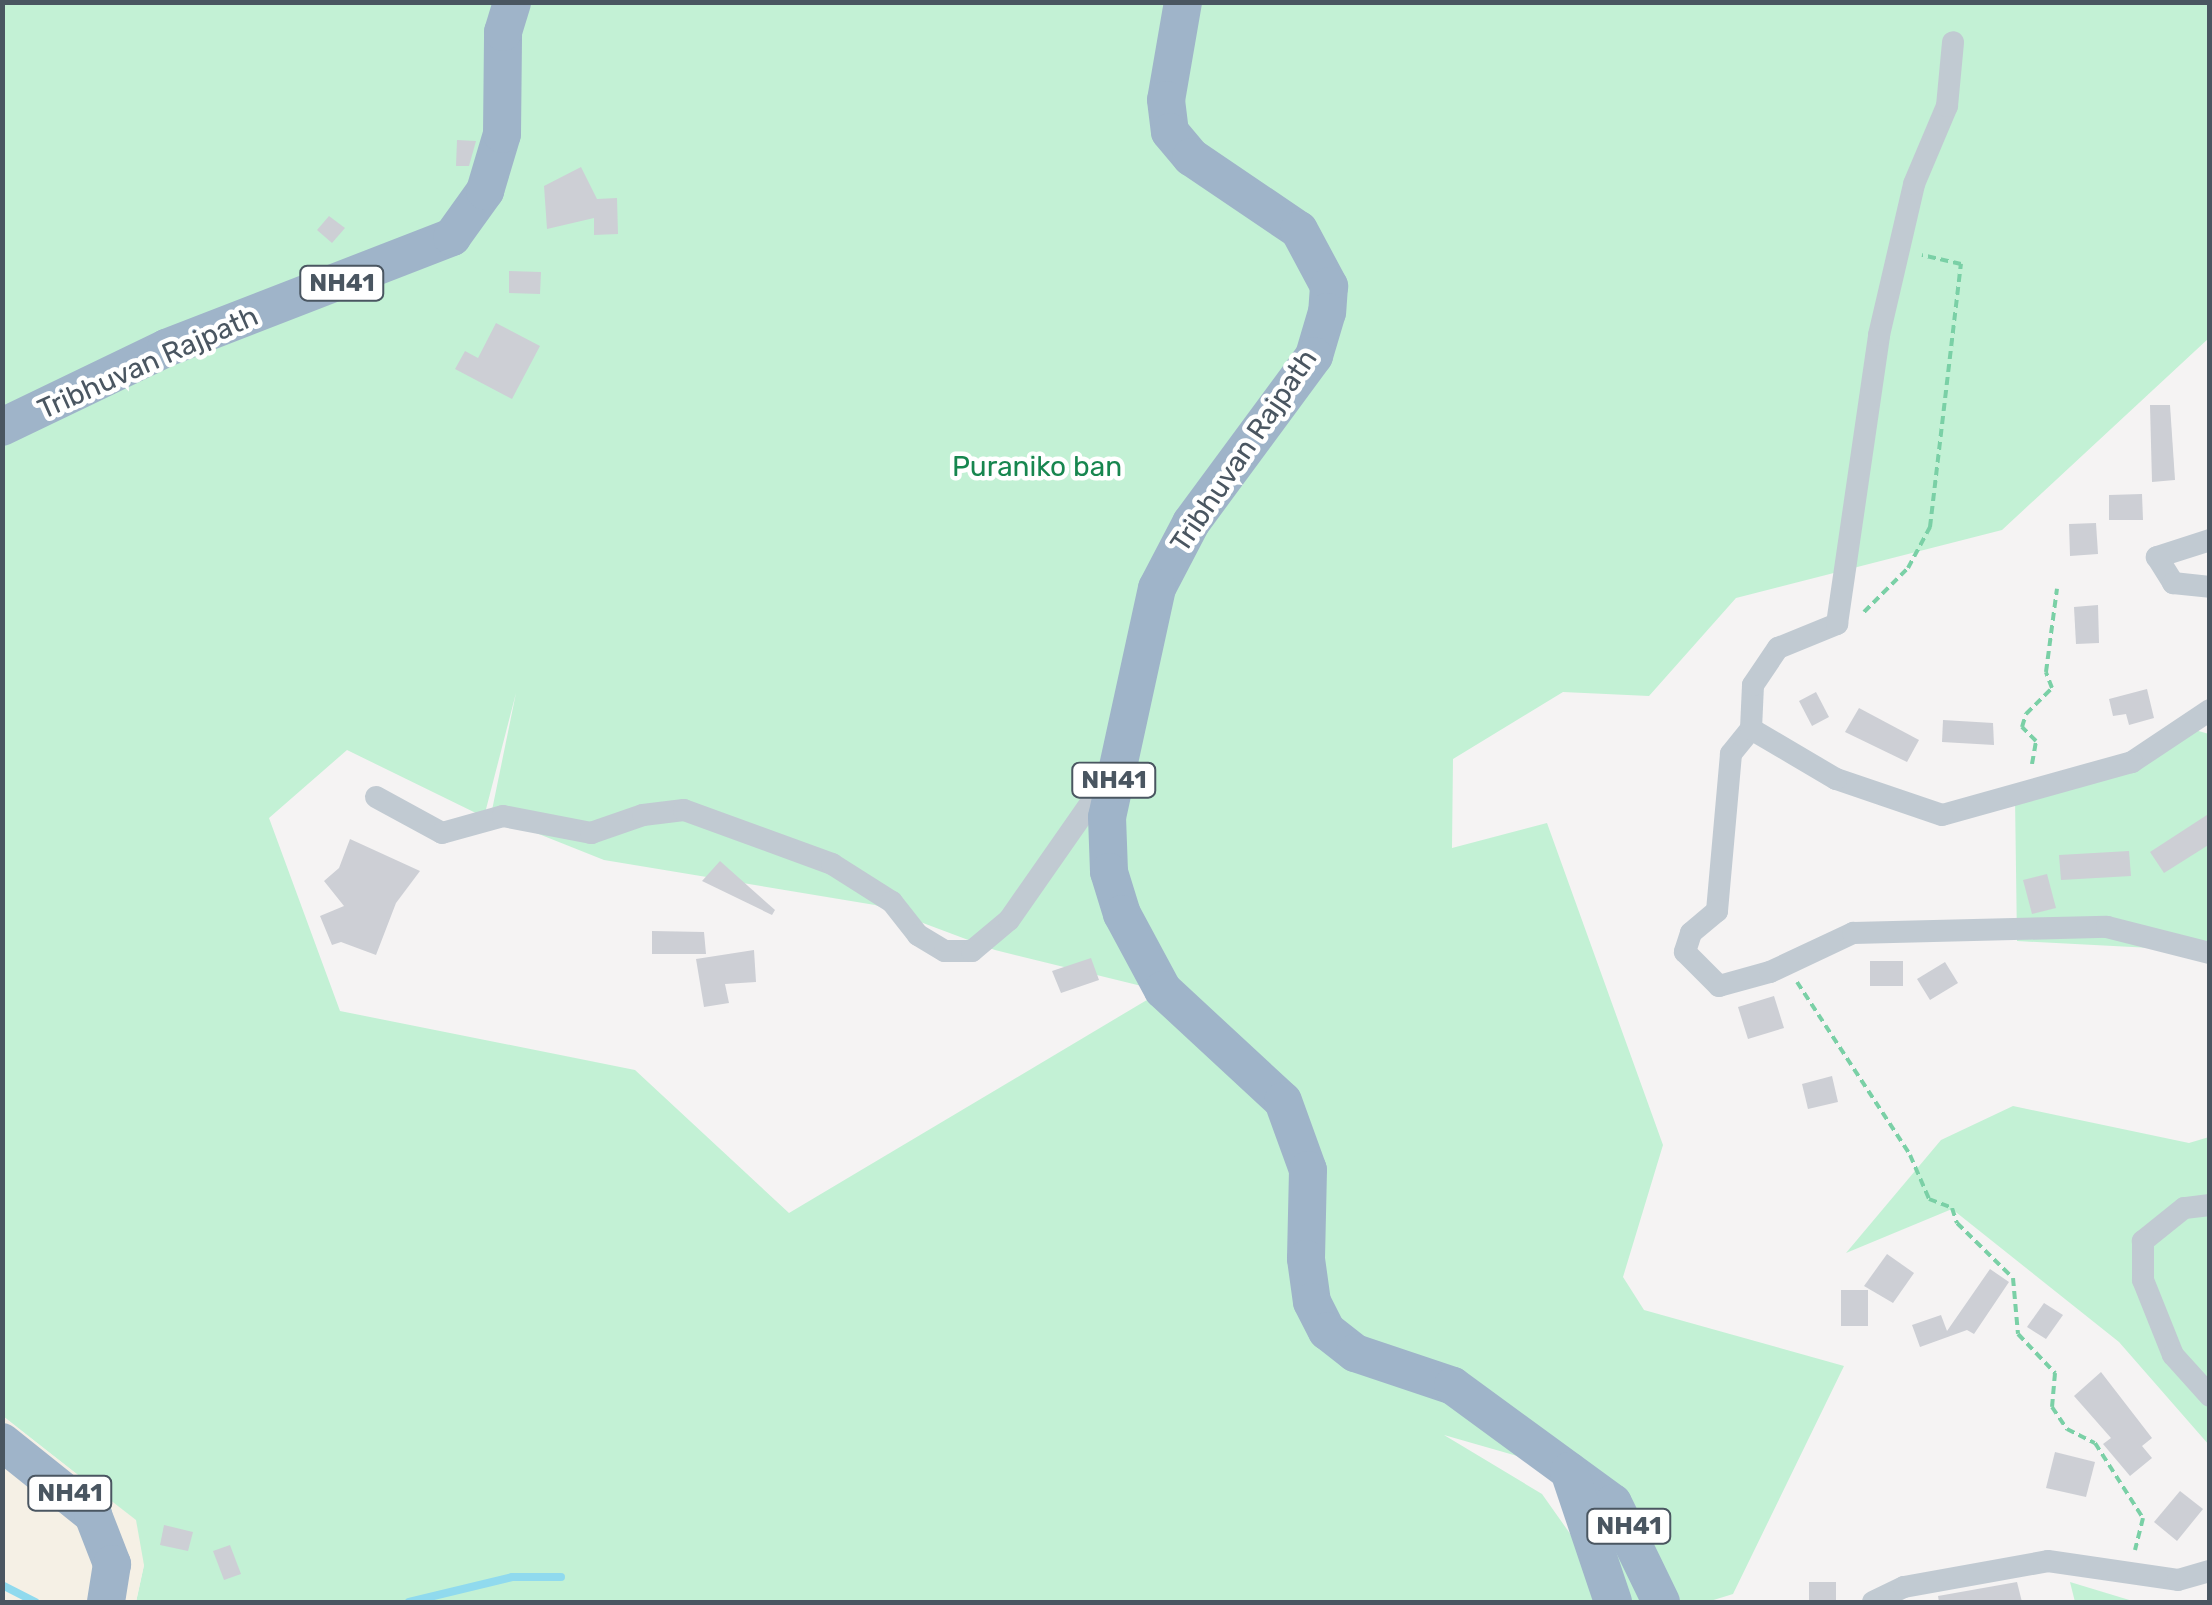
<!DOCTYPE html>
<style>
body{margin:0}
#map{position:relative;width:2212px;height:1605px;overflow:hidden;background:#f5f3f3;font-family:Rubik,sans-serif}
div>[style]{position:absolute}
[style*='--x']{left:calc(var(--x)*1px);top:calc(var(--y)*1px);width:calc(var(--w)*1px);rotate:calc(var(--a)*1deg)}
.green>*{inset:0;background:#c3f1d5}
.sand>*{inset:0;background:#f5f0e5}
.stream>*{height:8px;margin:-4px;padding:0 4px;transform-origin:4px;border-radius:4px;background:#90daee}
.building>*{inset:0;background:#cdcfd5}
.path>*{height:4px;margin-top:-2px;transform-origin:0;background:repeating-linear-gradient(90deg,#7ad0a6 0 8px,transparent 0 13px)}
.minor>*{height:22px;margin:-11px;padding:0 11px;transform-origin:11px;border-radius:11px;background:#c1cad2}
.trunk>*{height:38px;margin:-19px;padding:0 19px;transform-origin:19px;border-radius:19px;background:#9fb4c9}
span{translate:-50% -50%;white-space:nowrap;text-align:center;line-height:1.15;-webkit-text-stroke:9px #fff;paint-order:stroke}
.shield-label span{padding:2px 8px;background:#fff;border:2px solid;border-radius:8px;-webkit-text-stroke-width:0}
.shield-label{font-size:25px;color:#4a5661;font-weight:700}
.street-label{font-size:28px;color:#4a5661}
.park-label{font-size:28px;color:#17864f}
.frame{position:absolute;inset:0;border:5px solid #4a5661;pointer-events:none}
</style>
<div id="map">
<div class="green">
<div style="clip-path:polygon(evenodd,2px 3px,2209px 3px,2209px 338px,2002px 530px,1736px 598px,1649px 696px,1563px 692px,1453px 759px,1452px 848px,1547px 823px,1663px 1145px,1623px 1277px,1644px 1310px,1844px 1366px,1733px 1594px,1707px 1602px,136px 1602px,144px 1565px,97px 1490px,3px 1416px,2px 3px,516px 693px,491px 815px,604px 860px,875px 905px,995px 950px,1162px 991px,789px 1213px,635px 1070px,340px 1011px,269px 818px,347px 750px,484px 817px,516px 693px,2px 3px,1444px 1435px,1569px 1471px,1571px 1535px,1542px 1494px,1444px 1435px)"></div>
<div style="clip-path:polygon(2181px 726px,2209px 734px,2209px 951px,2017px 941px,2015px 798px,2132px 762px)"></div>
<div style="clip-path:polygon(2013px 1106px,2189px 1143px,2209px 1137px,2209px 1445px,2119px 1342px,1952px 1209px,1846px 1253px,1941px 1140px)"></div>
<div style="clip-path:polygon(2070px 1582px,2136px 1602px,2075px 1602px)"></div>
</div>
<div class="sand">
<div style="clip-path:polygon(2px 1416px,136px 1520px,144px 1565px,136px 1602px,3px 1602px)"></div>
</div>
<div class="stream">
<div style="--x:2;--y:1585;--w:38;--a:27"></div>
<div style="--x:409;--y:1602;--w:106;--a:-13.6"></div>
<div style="--x:512;--y:1577;--w:49;--a:0"></div>
</div>
<div class="building">
<div style="clip-path:polygon(457px 140px,476px 141px,469px 166px,456px 166px)"></div>
<div style="clip-path:polygon(581px 167px,597px 199px,617px 198px,618px 234px,594px 235px,594px 218px,547px 229px,544px 186px)"></div>
<div style="clip-path:polygon(329px 216px,345px 228px,332px 243px,317px 230px)"></div>
<div style="clip-path:polygon(509px 271px,541px 272px,540px 294px,509px 293px)"></div>
<div style="clip-path:polygon(496px 323px,540px 346px,512px 399px,455px 369px,465px 351px,478px 358px)"></div>
<div style="clip-path:polygon(2150px 405px,2170px 405px,2175px 480px,2152px 482px)"></div>
<div style="clip-path:polygon(2142px 494px,2143px 520px,2109px 520px,2109px 495px)"></div>
<div style="clip-path:polygon(2096px 523px,2098px 554px,2070px 556px,2069px 524px)"></div>
<div style="clip-path:polygon(2098px 605px,2099px 643px,2076px 644px,2074px 607px)"></div>
<div style="clip-path:polygon(2147px 689px,2154px 718px,2129px 725px,2126px 714px,2113px 716px,2109px 699px)"></div>
<div style="clip-path:polygon(1816px 692px,1829px 717px,1812px 726px,1799px 701px)"></div>
<div style="clip-path:polygon(1859px 708px,1919px 740px,1907px 762px,1845px 732px)"></div>
<div style="clip-path:polygon(1943px 720px,1993px 723px,1994px 745px,1942px 742px)"></div>
<div style="clip-path:polygon(2210px 813px,2210px 844px,2164px 873px,2150px 852px)"></div>
<div style="clip-path:polygon(350px 839px,420px 871px,396px 903px,376px 955px,341px 942px,332px 945px,320px 916px,344px 906px,324px 881px,339px 868px)"></div>
<div style="clip-path:polygon(2129px 851px,2131px 876px,2061px 880px,2059px 855px)"></div>
<div style="clip-path:polygon(720px 861px,775px 910px,772px 915px,702px 881px)"></div>
<div style="clip-path:polygon(2047px 874px,2056px 908px,2032px 914px,2023px 880px)"></div>
<div style="clip-path:polygon(652px 931px,704px 932px,706px 954px,652px 954px)"></div>
<div style="clip-path:polygon(754px 950px,756px 982px,725px 984px,729px 1003px,704px 1007px,696px 959px)"></div>
<div style="clip-path:polygon(1091px 958px,1099px 980px,1061px 993px,1052px 971px)"></div>
<div style="clip-path:polygon(1870px 961px,1903px 961px,1903px 986px,1870px 986px)"></div>
<div style="clip-path:polygon(1945px 962px,1958px 983px,1930px 1000px,1917px 979px)"></div>
<div style="clip-path:polygon(1774px 996px,1784px 1028px,1748px 1039px,1738px 1007px)"></div>
<div style="clip-path:polygon(1832px 1076px,1838px 1102px,1808px 1109px,1802px 1084px)"></div>
<div style="clip-path:polygon(1887px 1254px,1914px 1273px,1893px 1303px,1864px 1286px)"></div>
<div style="clip-path:polygon(1990px 1269px,2009px 1282px,1974px 1334px,1967px 1330px,1920px 1347px,1912px 1325px,1941px 1315px,1947px 1331px)"></div>
<div style="clip-path:polygon(1841px 1290px,1868px 1290px,1868px 1326px,1841px 1326px)"></div>
<div style="clip-path:polygon(2044px 1303px,2063px 1315px,2046px 1339px,2027px 1327px)"></div>
<div style="clip-path:polygon(2101px 1372px,2152px 1438px,2142px 1446px,2152px 1458px,2130px 1476px,2103px 1444px,2111px 1438px,2074px 1396px)"></div>
<div style="clip-path:polygon(2055px 1452px,2095px 1462px,2086px 1497px,2046px 1488px)"></div>
<div style="clip-path:polygon(2180px 1491px,2203px 1509px,2177px 1541px,2154px 1522px)"></div>
<div style="clip-path:polygon(164px 1525px,193px 1532px,188px 1551px,160px 1545px)"></div>
<div style="clip-path:polygon(230px 1545px,241px 1574px,224px 1580px,213px 1551px)"></div>
<div style="clip-path:polygon(1809px 1582px,1836px 1582px,1836px 1602px,1809px 1602px)"></div>
<div style="clip-path:polygon(2017px 1582px,2022px 1602px,1939px 1602px,1938px 1596px)"></div>
</div>
<div class="path">
<div style="--x:1864;--y:612;--w:62;--a:-45"></div>
<div style="--x:1908;--y:568;--w:47;--a:-61.8"></div>
<div style="--x:1930;--y:527;--w:265;--a:-83.3"></div>
<div style="--x:1961;--y:264;--w:40;--a:-167"></div>
<div style="--x:2032;--y:764;--w:23;--a:-80"></div>
<div style="--x:2036;--y:741;--w:20;--a:-135"></div>
<div style="--x:2022;--y:727;--w:14;--a:-73"></div>
<div style="--x:2026;--y:714;--w:37;--a:-45"></div>
<div style="--x:2052;--y:688;--w:17;--a:-111"></div>
<div style="--x:2046;--y:672;--w:84;--a:-82.5"></div>
<div style="--x:1797;--y:982;--w:207;--a:56.8"></div>
<div style="--x:1910;--y:1155;--w:48;--a:66.6"></div>
<div style="--x:1929;--y:1199;--w:25;--a:21"></div>
<div style="--x:1952;--y:1208;--w:16;--a:72"></div>
<div style="--x:1957;--y:1223;--w:78;--a:44.5"></div>
<div style="--x:2013;--y:1278;--w:56;--a:84.9"></div>
<div style="--x:2018;--y:1334;--w:54;--a:46.5"></div>
<div style="--x:2055;--y:1373;--w:34;--a:95"></div>
<div style="--x:2052;--y:1407;--w:27;--a:56"></div>
<div style="--x:2067;--y:1429;--w:31;--a:27"></div>
<div style="--x:2095;--y:1443;--w:89;--a:57.4"></div>
<div style="--x:2143;--y:1518;--w:33;--a:104"></div>
</div>
<div class="minor">
<div style="--x:2210;--y:540;--w:56;--a:162.2"></div>
<div style="--x:2157;--y:557;--w:31;--a:58"></div>
<div style="--x:2173;--y:583;--w:37;--a:6"></div>
<div style="--x:2210;--y:710;--w:94;--a:146.3"></div>
<div style="--x:2132;--y:762;--w:197;--a:164.4"></div>
<div style="--x:1942;--y:815;--w:112;--a:-161.2"></div>
<div style="--x:1836;--y:779;--w:99;--a:-149.5"></div>
<div style="--x:1751;--y:729;--w:32;--a:129"></div>
<div style="--x:1731;--y:754;--w:158;--a:95.1"></div>
<div style="--x:1717;--y:911;--w:34;--a:140"></div>
<div style="--x:1691;--y:933;--w:20;--a:108"></div>
<div style="--x:1685;--y:952;--w:48;--a:45"></div>
<div style="--x:1719;--y:986;--w:53;--a:-15.4"></div>
<div style="--x:1770;--y:972;--w:92;--a:-25.2"></div>
<div style="--x:1853;--y:933;--w:254;--a:-1.4"></div>
<div style="--x:2107;--y:927;--w:106;--a:14.2"></div>
<div style="--x:1751;--y:729;--w:44;--a:-87.4"></div>
<div style="--x:1753;--y:685;--w:45;--a:-56"></div>
<div style="--x:1778;--y:648;--w:64;--a:-22.1"></div>
<div style="--x:1837;--y:624;--w:292;--a:-81.7"></div>
<div style="--x:1879;--y:335;--w:155;--a:-76.9"></div>
<div style="--x:1914;--y:184;--w:85;--a:-67.1"></div>
<div style="--x:1947;--y:106;--w:64;--a:-84.6"></div>
<div style="--x:376;--y:797;--w:75;--a:28.6"></div>
<div style="--x:442;--y:833;--w:63;--a:-15.6"></div>
<div style="--x:503;--y:816;--w:90;--a:10.9"></div>
<div style="--x:591;--y:833;--w:55;--a:-19.1"></div>
<div style="--x:643;--y:815;--w:41;--a:-7"></div>
<div style="--x:684;--y:810;--w:158;--a:20"></div>
<div style="--x:832;--y:864;--w:71;--a:32.3"></div>
<div style="--x:892;--y:902;--w:42;--a:51.8"></div>
<div style="--x:918;--y:935;--w:31;--a:31"></div>
<div style="--x:945;--y:951;--w:27;--a:0"></div>
<div style="--x:972;--y:951;--w:48;--a:-40"></div>
<div style="--x:1009;--y:920;--w:178;--a:-55.1"></div>
<div style="--x:2210;--y:1205;--w:26;--a:173"></div>
<div style="--x:2184;--y:1208;--w:53;--a:141.2"></div>
<div style="--x:2143;--y:1241;--w:39;--a:90"></div>
<div style="--x:2143;--y:1280;--w:81;--a:68.2"></div>
<div style="--x:2173;--y:1355;--w:55;--a:47.9"></div>
<div style="--x:1873;--y:1602;--w:34;--a:-26"></div>
<div style="--x:1904;--y:1587;--w:146;--a:-10.2"></div>
<div style="--x:2048;--y:1561;--w:131;--a:8.3"></div>
<div style="--x:2178;--y:1580;--w:33;--a:-16"></div>
</div>
<div class="trunk">
<div style="--x:1183;--y:2;--w:99;--a:99.8"></div>
<div style="--x:1166;--y:100;--w:32;--a:83"></div>
<div style="--x:1170;--y:132;--w:33;--a:50"></div>
<div style="--x:1191;--y:157;--w:130;--a:34.1"></div>
<div style="--x:1299;--y:230;--w:64;--a:61.8"></div>
<div style="--x:1329;--y:286;--w:26;--a:94"></div>
<div style="--x:1327;--y:312;--w:46;--a:106.5"></div>
<div style="--x:1314;--y:356;--w:207;--a:126.4"></div>
<div style="--x:1191;--y:523;--w:73;--a:117.6"></div>
<div style="--x:1157;--y:588;--w:234;--a:102.3"></div>
<div style="--x:1107;--y:817;--w:55;--a:87.9"></div>
<div style="--x:1109;--y:872;--w:44;--a:72.8"></div>
<div style="--x:1122;--y:914;--w:86;--a:61.7"></div>
<div style="--x:1163;--y:990;--w:163;--a:42.8"></div>
<div style="--x:1283;--y:1101;--w:73;--a:70.1"></div>
<div style="--x:1308;--y:1170;--w:89;--a:91.3"></div>
<div style="--x:1306;--y:1259;--w:43;--a:82.1"></div>
<div style="--x:1312;--y:1302;--w:33;--a:63"></div>
<div style="--x:1327;--y:1331;--w:36;--a:38"></div>
<div style="--x:1355;--y:1353;--w:103;--a:18.6"></div>
<div style="--x:1453;--y:1386;--w:198;--a:36.2"></div>
<div style="--x:1613;--y:1503;--w:110;--a:64.1"></div>
<div style="--x:2;--y:427;--w:182;--a:-25.7"></div>
<div style="--x:166;--y:348;--w:307;--a:-21.2"></div>
<div style="--x:452;--y:237;--w:57;--a:-54.3"></div>
<div style="--x:485;--y:191;--w:59;--a:-73.4"></div>
<div style="--x:502;--y:134;--w:102;--a:-89.4"></div>
<div style="--x:503;--y:32;--w:31;--a:-73"></div>
<div style="--x:2;--y:1442;--w:117;--a:38.7"></div>
<div style="--x:93;--y:1515;--w:53;--a:68.8"></div>
<div style="--x:112;--y:1564;--w:38;--a:99"></div>
<div style="--x:1569;--y:1471;--w:138;--a:71.4"></div>
</div>
<div class="shield-label">
<span style="left:342px;top:283px">NH41</span>
<span style="left:1114px;top:780px">NH41</span>
<span style="left:70px;top:1493px">NH41</span>
<span style="left:1629px;top:1526px">NH41</span>
</div>
<div class="street-label">
<span style="left:148px;top:363px;rotate:-24deg">Tribhuvan Rajpath</span>
<span style="left:1244px;top:451px;rotate:-56deg">Tribhuvan Rajpath</span>
</div>
<div class="park-label">
<span style="left:1037px;top:467px">Puraniko ban</span>
</div>
<div class="frame"></div>
</div>
